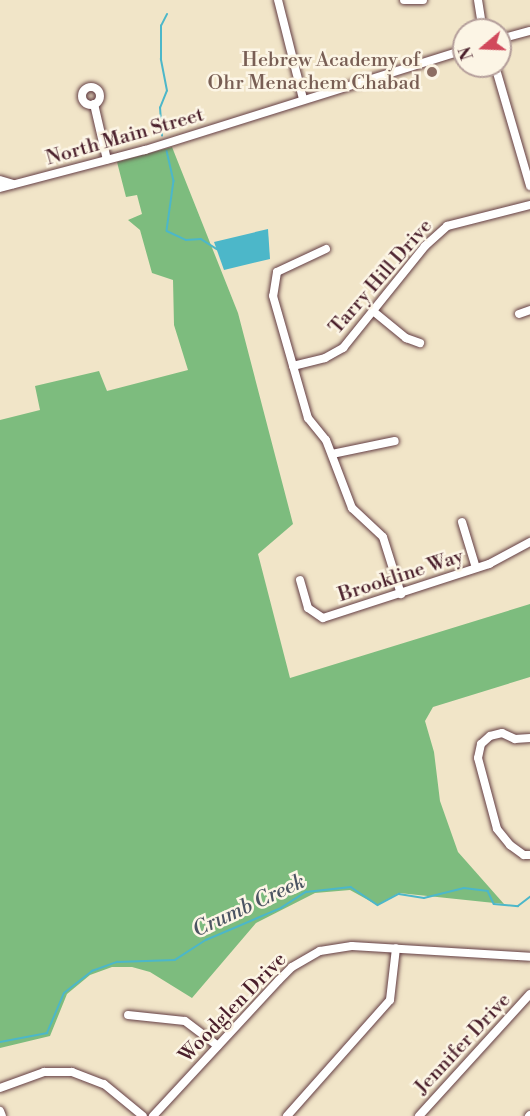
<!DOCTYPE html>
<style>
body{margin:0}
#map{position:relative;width:530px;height:1116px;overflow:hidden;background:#f1e5c8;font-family:"Libre Bodoni",serif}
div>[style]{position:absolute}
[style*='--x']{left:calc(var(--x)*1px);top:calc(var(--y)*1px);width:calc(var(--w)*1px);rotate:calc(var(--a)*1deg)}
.forest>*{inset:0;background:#7dbc7e}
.water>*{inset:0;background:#4cb7c9}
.stream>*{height:1.5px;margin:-0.75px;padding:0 0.75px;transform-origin:0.75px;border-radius:0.75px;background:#4cb7c9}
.roads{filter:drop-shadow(0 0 2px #633d43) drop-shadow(0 0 2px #633d43)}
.minor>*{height:8px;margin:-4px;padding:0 4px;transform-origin:4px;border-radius:4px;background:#fff}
.minor>.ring{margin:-4px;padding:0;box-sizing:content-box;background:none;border:8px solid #fff;border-radius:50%}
.dots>*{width:16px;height:16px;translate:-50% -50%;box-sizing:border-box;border:3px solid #fcf5e5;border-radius:50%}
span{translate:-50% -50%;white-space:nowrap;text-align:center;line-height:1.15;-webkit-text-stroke:5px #fcf5e5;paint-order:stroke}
.education-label{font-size:20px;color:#785e54}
.right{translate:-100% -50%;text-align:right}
.street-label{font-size:20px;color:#4a1f2b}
.water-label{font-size:21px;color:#4b5462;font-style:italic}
.north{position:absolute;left:452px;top:18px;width:60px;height:60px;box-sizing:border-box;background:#fcf5e5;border:2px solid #b59f9b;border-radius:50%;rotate:251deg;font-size:16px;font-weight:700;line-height:24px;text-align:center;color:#4a1f2b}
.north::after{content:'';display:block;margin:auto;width:21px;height:27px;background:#d1495b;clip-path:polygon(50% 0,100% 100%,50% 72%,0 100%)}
</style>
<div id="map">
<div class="forest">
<div style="clip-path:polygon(172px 147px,238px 313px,293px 524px,258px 554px,290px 678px,530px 604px,530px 677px,433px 707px,425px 721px,434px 752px,440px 801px,458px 852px,504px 904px,399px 893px,377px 905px,350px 890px,315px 893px,256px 923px,192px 998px,150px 972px,132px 967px,112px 967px,90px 975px,67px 994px,50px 1036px,0 1048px,0 420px,40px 410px,35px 386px,99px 371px,107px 391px,188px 370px,174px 325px,173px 280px,152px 273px,140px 230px,128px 220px,142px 214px,137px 195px,126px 197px,117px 162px)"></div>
</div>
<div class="water">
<div style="clip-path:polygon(268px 229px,270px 259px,224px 270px,214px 242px)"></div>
</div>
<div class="stream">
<div style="--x:162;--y:136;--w:28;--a:-94"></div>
<div style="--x:160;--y:108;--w:18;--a:-68"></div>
<div style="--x:167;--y:91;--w:32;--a:-101"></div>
<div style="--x:161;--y:60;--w:34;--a:-90"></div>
<div style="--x:161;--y:26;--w:13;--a:-63"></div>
<div style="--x:167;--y:151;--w:31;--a:77"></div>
<div style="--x:174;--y:181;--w:50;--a:98"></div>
<div style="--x:167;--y:231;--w:21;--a:25"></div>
<div style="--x:186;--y:240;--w:15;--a:-4"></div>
<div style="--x:201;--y:239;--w:19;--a:32"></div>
<div style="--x:0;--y:1042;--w:48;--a:-10.8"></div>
<div style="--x:47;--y:1033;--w:43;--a:-67"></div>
<div style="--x:64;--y:993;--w:36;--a:-38"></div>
<div style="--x:92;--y:971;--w:27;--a:-20"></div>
<div style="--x:117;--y:962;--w:58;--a:-2"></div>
<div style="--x:175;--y:960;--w:37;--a:-33"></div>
<div style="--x:206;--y:940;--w:82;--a:-23.1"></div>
<div style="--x:281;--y:908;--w:30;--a:-33"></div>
<div style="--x:306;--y:892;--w:45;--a:-6.3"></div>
<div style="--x:351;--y:887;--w:32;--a:34"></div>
<div style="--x:378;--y:905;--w:24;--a:-28"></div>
<div style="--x:399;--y:894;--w:25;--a:9"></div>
<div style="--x:424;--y:898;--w:41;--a:-14"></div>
<div style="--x:464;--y:888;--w:24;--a:7"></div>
<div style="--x:488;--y:891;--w:14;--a:65"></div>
<div style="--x:494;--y:904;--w:24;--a:5"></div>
<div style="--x:518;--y:906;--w:15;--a:-37"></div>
</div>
<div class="roads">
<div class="minor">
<div style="--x:278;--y:0;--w:102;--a:75.8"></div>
<div style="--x:404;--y:0;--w:19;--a:0"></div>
<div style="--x:478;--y:0;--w:30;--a:81"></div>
<div style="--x:500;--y:39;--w:31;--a:-15"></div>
<div style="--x:495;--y:66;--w:125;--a:73.7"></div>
<div class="ring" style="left:82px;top:87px;width:10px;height:10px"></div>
<div style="--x:94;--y:104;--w:57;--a:76.9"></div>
<div style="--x:0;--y:180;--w:14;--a:17"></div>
<div style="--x:0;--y:188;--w:150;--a:-14.7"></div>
<div style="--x:145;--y:150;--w:334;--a:-17.4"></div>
<div style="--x:326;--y:249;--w:54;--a:154.9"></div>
<div style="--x:277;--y:272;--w:24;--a:99"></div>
<div style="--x:273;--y:296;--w:127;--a:74"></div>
<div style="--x:308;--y:418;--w:28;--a:51"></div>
<div style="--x:326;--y:440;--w:73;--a:69.1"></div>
<div style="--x:352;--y:508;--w:42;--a:43.1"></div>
<div style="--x:383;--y:537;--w:60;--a:72.5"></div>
<div style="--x:373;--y:311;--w:43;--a:39.3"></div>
<div style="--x:406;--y:338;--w:15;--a:20"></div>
<div style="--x:519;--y:314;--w:12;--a:-20"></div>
<div style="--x:293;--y:366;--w:33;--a:-14"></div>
<div style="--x:325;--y:358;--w:21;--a:-29"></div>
<div style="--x:343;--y:348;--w:131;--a:-51.2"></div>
<div style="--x:425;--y:246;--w:30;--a:-42"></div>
<div style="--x:447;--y:226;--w:86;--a:-14.2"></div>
<div style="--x:332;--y:454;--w:64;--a:-11.7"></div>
<div style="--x:462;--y:522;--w:48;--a:73.1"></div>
<div style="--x:300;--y:580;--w:29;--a:74"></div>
<div style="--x:308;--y:608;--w:18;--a:34"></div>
<div style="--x:323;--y:618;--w:175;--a:-18"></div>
<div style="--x:489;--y:564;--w:47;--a:-28.2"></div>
<div style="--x:530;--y:738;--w:15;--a:176"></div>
<div style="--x:515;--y:739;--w:14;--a:-155"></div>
<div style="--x:502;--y:733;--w:12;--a:166"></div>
<div style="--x:490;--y:736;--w:12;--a:138"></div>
<div style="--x:481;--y:744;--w:14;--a:102"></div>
<div style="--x:478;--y:758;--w:73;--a:75"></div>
<div style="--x:497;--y:829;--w:21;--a:51"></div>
<div style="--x:510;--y:845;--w:17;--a:36"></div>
<div style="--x:524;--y:855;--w:6;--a:0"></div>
<div style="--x:128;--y:1015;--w:57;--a:6"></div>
<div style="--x:185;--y:1021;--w:41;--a:37.1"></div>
<div style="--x:0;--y:1088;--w:47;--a:-20"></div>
<div style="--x:44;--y:1072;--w:28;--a:0"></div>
<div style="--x:72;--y:1072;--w:34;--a:21"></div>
<div style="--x:104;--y:1084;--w:50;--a:39.4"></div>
<div style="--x:0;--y:1111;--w:5;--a:68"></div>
<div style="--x:153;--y:1116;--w:185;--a:-47.2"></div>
<div style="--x:279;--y:980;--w:18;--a:-45"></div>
<div style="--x:292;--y:967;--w:32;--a:-30"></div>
<div style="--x:320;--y:951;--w:32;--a:-9"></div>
<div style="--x:352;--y:946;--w:178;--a:3.5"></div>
<div style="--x:287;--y:1116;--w:155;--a:-48.4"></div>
<div style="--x:390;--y:1000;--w:52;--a:-83.4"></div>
<div style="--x:419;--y:1116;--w:165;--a:-47.7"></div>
<div style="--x:529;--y:1116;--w:1;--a:-45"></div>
</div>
</div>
<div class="dots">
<div style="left:432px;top:72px;background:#8d6e63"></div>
</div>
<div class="education-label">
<span class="right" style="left:420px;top:72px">Hebrew Academy of<br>Ohr Menachem Chabad</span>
</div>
<div class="street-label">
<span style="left:125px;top:137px;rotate:-16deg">North Main Street</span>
<span style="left:381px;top:277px;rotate:-49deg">Tarry Hill Drive</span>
<span style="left:401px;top:576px;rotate:-18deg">Brookline Way</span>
<span style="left:233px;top:1008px;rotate:-46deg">Woodglen Drive</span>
<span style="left:463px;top:1044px;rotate:-47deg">Jennifer Drive</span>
</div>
<div class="water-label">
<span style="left:249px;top:906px;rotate:-25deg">Crumb Creek</span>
</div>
<div class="north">N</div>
</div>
